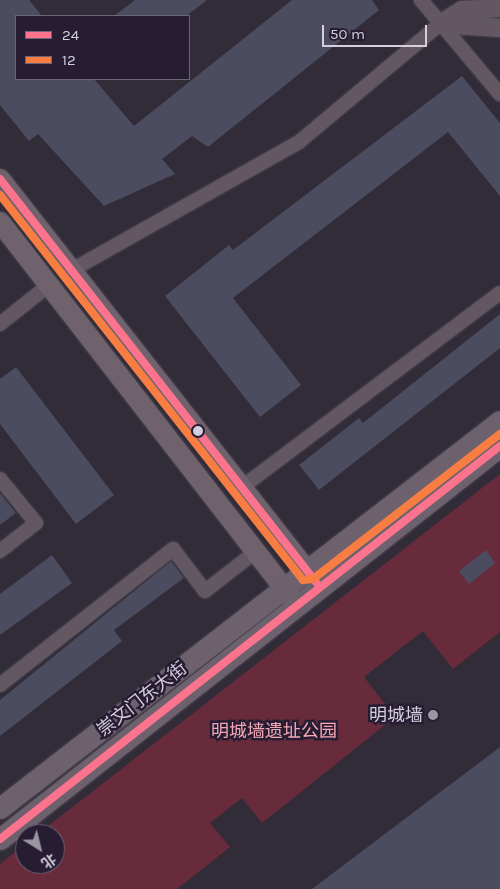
<!DOCTYPE html>
<meta charset="utf-8">
<style>
body{margin:0}
#map{position:relative;width:500px;height:889px;overflow:hidden;background:#312c38;font-family:Karla,"Noto Sans SC",sans-serif}
div>[style]{position:absolute}
[style*='--x']{left:calc(var(--x)*1px);top:calc(var(--y)*1px);width:calc(var(--w)*1px);rotate:calc(var(--a)*1deg)}
.green>*{inset:0;background:#682b3b}
.building>*{inset:0;background:#4b4c60}
.roads{filter:drop-shadow(0 0 1px #4b4752) drop-shadow(0 0 1px #4b4752)}
.minor>*{height:14px;margin:-7px;padding:0 7px;transform-origin:7px;border-radius:7px;background:#635862}
.tertiary>*{height:18px;margin:-9px;padding:0 9px;transform-origin:9px;border-radius:9px;background:#635862}
.secondary>*{height:20px;margin:-10px;padding:0 10px;transform-origin:10px;border-radius:10px;background:#6f626d}
.primary>*{height:21px;margin:-10.5px;padding:0 10.5px;transform-origin:10.5px;border-radius:10.5px;background:#6d616d}
.bus-1>*{height:8px;margin:-4px;padding:0 4px;transform-origin:4px;border-radius:4px;background:#fc738d}
.bus-2>*{height:8px;margin:-4px;padding:0 4px;transform-origin:4px;border-radius:4px;background:#f77d43}
.dots>*{width:14px;height:14px;translate:-50% -50%;box-sizing:border-box;border:2px solid #271d33;border-radius:50%}
span{translate:-50% -50%;white-space:nowrap;text-align:center;line-height:1.15;-webkit-text-stroke:5px #271d33;paint-order:stroke}
.street-label{font-size:18px;color:#d4cedd}
.poi-label{font-size:18px;color:#d4cedd}
.right{translate:-100% -50%;text-align:right}
.park-label{font-size:18px;color:#f6a6b3}
.legend{position:absolute;left:15px;top:15px;width:175px;height:65px;box-sizing:border-box;background:#271d33;border:1px solid #6c6477;margin:0;padding:6px 9px;list-style:none;font-size:15px;color:#d4cedd}
.legend li{display:flex;align-items:center;gap:10px;height:25px}
.legend b{width:25px;border:1px solid #6c6477}
.north{position:absolute;left:15px;top:824px;width:50px;height:50px;box-sizing:border-box;background:#271d33;border:1px solid #6c6477;border-radius:50%;rotate:144deg;font-size:14px;font-weight:700;line-height:20px;text-align:center;color:#d4cedd}
.north::after{content:'';display:block;margin:auto;width:18px;height:22px;background:#9b95a3;clip-path:polygon(50% 0,100% 100%,50% 72%,0 100%)}
.scale{position:absolute;left:322px;top:25px;width:105px;height:22px;box-sizing:border-box;border:2px solid #d4cedd;border-top:0;padding-left:6px;font-size:15px;line-height:18px;white-space:nowrap;color:#d4cedd;-webkit-text-stroke:4px #271d33;paint-order:stroke}
</style>
<div id="map">
<div class="green">
<div style="clip-path:polygon(500px 474px,500px 632px,453px 669px,423px 631px,364px 677px,395px 717px,262px 823px,242px 798px,210px 823px,230px 847px,177px 889px,0 889px,0 864px,25px 844px,25px 864px,55px 864px,55px 834px,38px 834px)"></div>
</div>
<div class="building">
<div style="clip-path:polygon(0 0,29px 0,42px 16px,16px 16px,16px 79px,94px 79px,134px 126px,292px 0,372px 0,379px 10px,208px 147px,192px 136px,162px 159px,175px 174px,104px 206px,38px 134px,29px 141px,0 105px)"></div>
<div style="clip-path:polygon(135px 0,207px 0,186px 16px,114px 16px)"></div>
<div style="clip-path:polygon(462px 76px,500px 123px,500px 196px,448px 132px,233px 298px,301px 385px,260px 417px,165px 296px,229px 245px,233px 250px)"></div>
<div style="clip-path:polygon(500px 314px,500px 348px,319px 490px,299px 465px,359px 418px,363px 423px)"></div>
<div style="clip-path:polygon(16px 367px,114px 495px,76px 524px,0 424px,0 379px)"></div>
<div style="clip-path:polygon(0 493px,16px 513px,0 525px)"></div>
<div style="clip-path:polygon(486px 550px,495px 563px,469px 584px,459px 571px)"></div>
<div style="clip-path:polygon(52px 555px,72px 583px,0 635px,0 594px)"></div>
<div style="clip-path:polygon(171px 561px,184px 578px,114px 630px,122px 641px,0 736px,0 700px)"></div>
<div style="clip-path:polygon(500px 747px,500px 889px,312px 889px)"></div>
</div>
<div class="roads">
<div class="minor">
<div style="--x:421;--y:0;--w:123;--a:50"></div>
<div style="--x:72;--y:270;--w:261;--a:-29.4"></div>
<div style="--x:299;--y:142;--w:184;--a:-39.9"></div>
<div style="--x:0;--y:324;--w:63;--a:-38.5"></div>
<div style="--x:0;--y:479;--w:57;--a:50.7"></div>
<div style="--x:36;--y:523;--w:46;--a:142.1"></div>
<div style="--x:241;--y:488;--w:324;--a:-37"></div>
<div style="--x:0;--y:685;--w:220;--a:-38.2"></div>
<div style="--x:173;--y:549;--w:53;--a:52.7"></div>
<div style="--x:205;--y:591;--w:62;--a:-37.8"></div>
</div>
<div class="tertiary">
<div style="--x:440;--y:24;--w:26;--a:-32"></div>
<div style="--x:462;--y:10;--w:38;--a:-3"></div>
<div style="--x:440;--y:24;--w:60;--a:3.8"></div>
</div>
<div class="secondary">
<div style="--x:0;--y:179;--w:514;--a:51.88"></div>
<div style="--x:0;--y:222;--w:478;--a:52.2"></div>
</div>
<div class="primary">
<div style="--x:0;--y:808;--w:632;--a:-37.74"></div>
<div style="--x:0;--y:839;--w:636;--a:-38.17"></div>
</div>
</div>
<div class="bus-1">
<div style="--x:0;--y:179;--w:517;--a:51.91"></div>
<div style="--x:0;--y:839;--w:636;--a:-38.17"></div>
</div>
<div class="bus-2">
<div style="--x:0;--y:195;--w:490;--a:51.8"></div>
<div style="--x:303;--y:580;--w:10;--a:-6"></div>
<div style="--x:313;--y:579;--w:237;--a:-37.8"></div>
</div>
<div class="dots">
<div style="left:198px;top:431px;background:#d4cedd"></div>
<div style="left:433px;top:715px;background:#9b95a3"></div>
</div>
<div class="street-label">
<span style="left:142px;top:699px;rotate:-38deg">崇文门东大街</span>
</div>
<div class="poi-label">
<span class="right" style="left:423px;top:715px">明城墙</span>
</div>
<div class="park-label">
<span style="left:274px;top:731px">明城墙遗址公园</span>
</div>
<ul class="legend">
<li><b style="height:6px;background:#fc738d"></b>24</li>
<li><b style="height:6px;background:#f77d43"></b>12</li>
</ul>
<div class="north">北</div>
<div class="scale">50 m</div>
</div>
